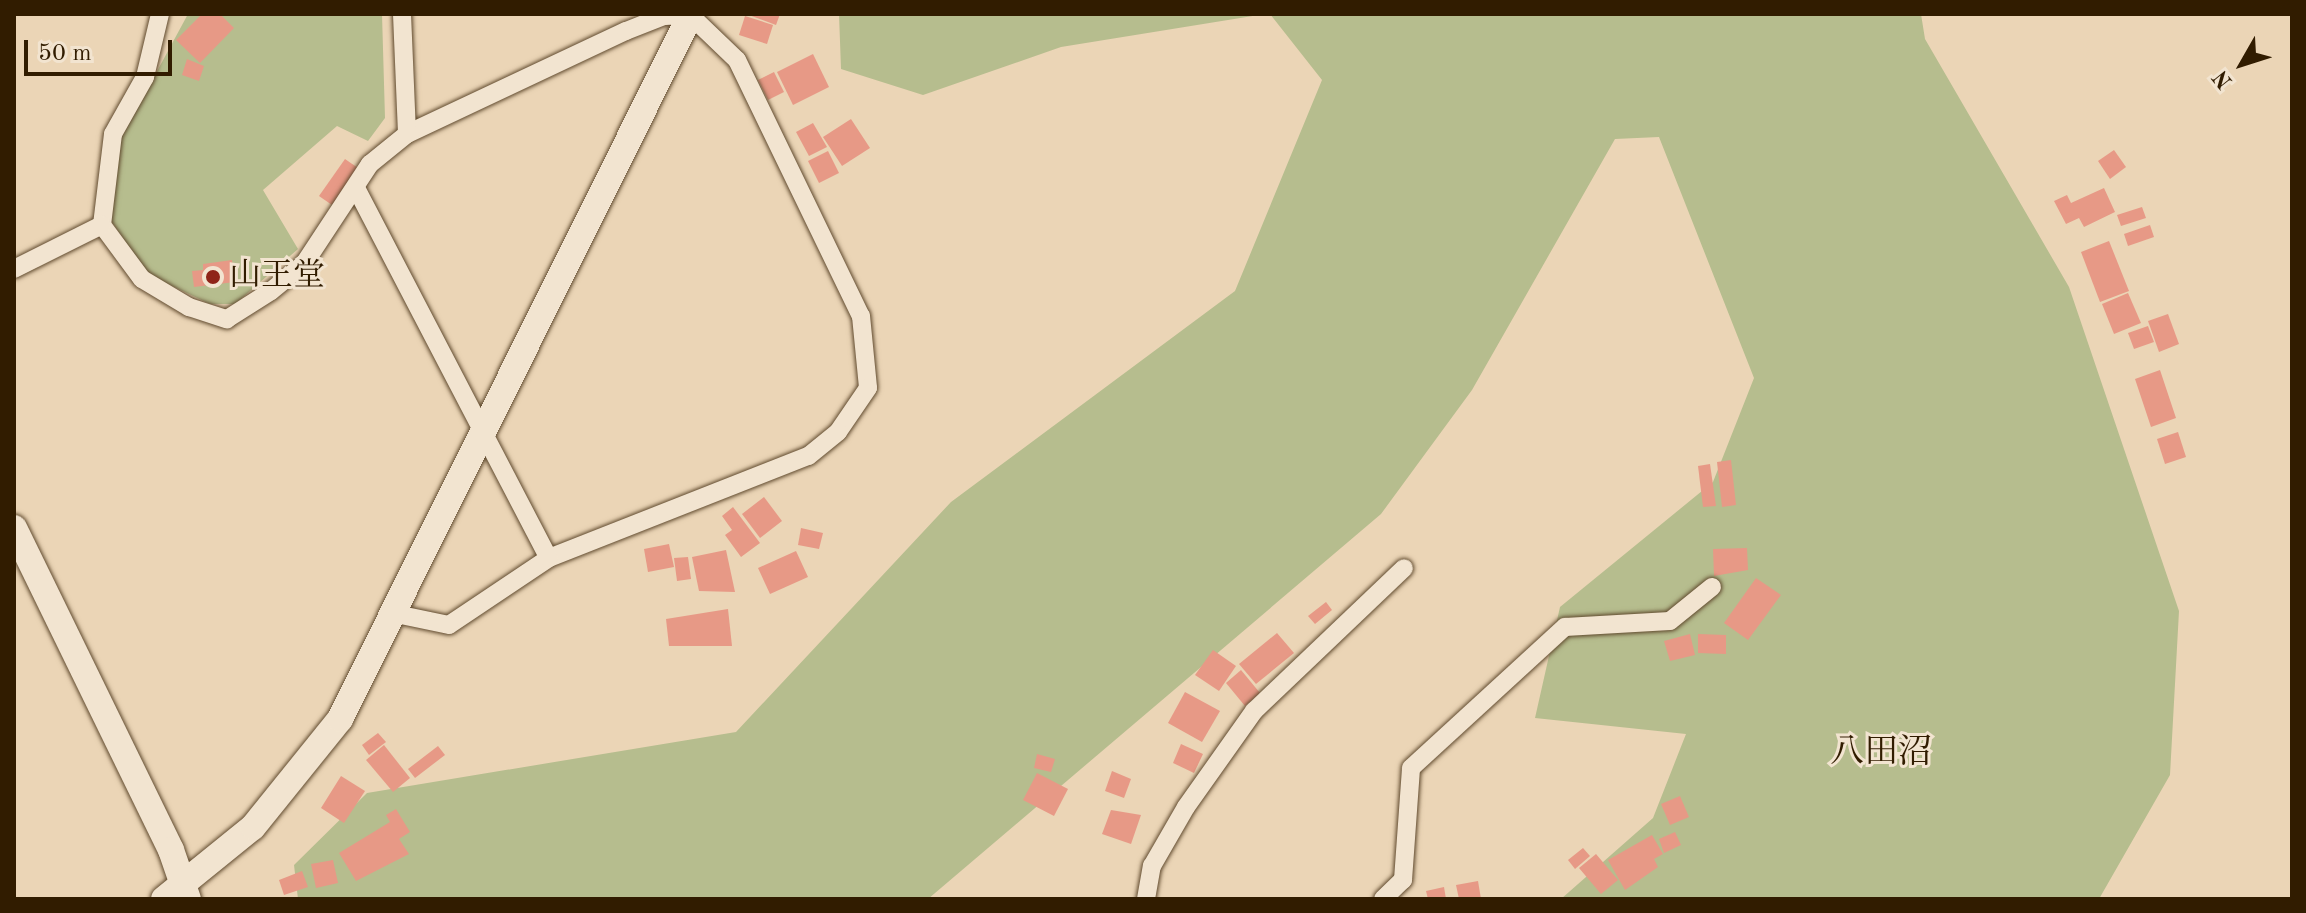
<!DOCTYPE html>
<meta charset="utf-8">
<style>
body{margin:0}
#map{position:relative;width:2306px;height:913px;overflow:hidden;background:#ebd5b6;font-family:"Old Standard TT","Noto Serif JP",serif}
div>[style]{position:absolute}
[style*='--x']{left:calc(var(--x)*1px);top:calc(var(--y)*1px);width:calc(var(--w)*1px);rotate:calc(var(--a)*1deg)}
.green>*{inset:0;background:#b6bd8e}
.building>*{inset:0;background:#e79986}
.roads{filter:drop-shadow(0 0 2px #604a2e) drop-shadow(0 0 2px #604a2e)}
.street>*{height:18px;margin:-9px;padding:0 9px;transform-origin:9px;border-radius:9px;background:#f2e4d0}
.secondary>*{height:26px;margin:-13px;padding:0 13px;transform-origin:13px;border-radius:13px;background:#f2e4d0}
.dots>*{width:22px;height:22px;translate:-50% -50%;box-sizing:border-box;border:4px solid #f2e4d0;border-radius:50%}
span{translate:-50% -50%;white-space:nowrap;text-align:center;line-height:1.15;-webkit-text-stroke:6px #f2e4d0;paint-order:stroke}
.poi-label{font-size:32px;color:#311c00}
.left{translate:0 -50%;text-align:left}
.neighbourhood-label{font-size:34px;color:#311c00}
.frame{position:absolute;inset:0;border:16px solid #311c00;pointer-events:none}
.north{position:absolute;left:2202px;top:24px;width:80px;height:80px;-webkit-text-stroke:6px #f2e4d0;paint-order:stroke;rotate:231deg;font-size:22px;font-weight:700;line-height:32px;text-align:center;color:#311c00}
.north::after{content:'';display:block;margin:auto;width:28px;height:36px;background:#311c00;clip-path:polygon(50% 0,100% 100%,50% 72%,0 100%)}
.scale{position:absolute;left:24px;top:40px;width:148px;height:36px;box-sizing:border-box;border:4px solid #311c00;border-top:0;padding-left:10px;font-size:24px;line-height:28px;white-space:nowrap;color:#311c00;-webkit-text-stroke:6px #f2e4d0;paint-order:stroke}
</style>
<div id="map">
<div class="green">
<div style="clip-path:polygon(188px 14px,382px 14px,385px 118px,368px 141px,337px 126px,263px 190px,298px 249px,235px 304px,210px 304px,147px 274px,112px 222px,107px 186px,115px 149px)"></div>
<div style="clip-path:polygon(839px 14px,1265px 14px,1061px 47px,923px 95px,841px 69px)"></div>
<div style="clip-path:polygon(1270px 14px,1921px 14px,1925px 39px,2069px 287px,2179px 611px,2170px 775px,2099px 899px,1561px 899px,1653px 818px,1686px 734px,1535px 718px,1560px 607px,1713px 482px,1754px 378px,1659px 137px,1615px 139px,1472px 390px,1381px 514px,928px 899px,298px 899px,294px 865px,367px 793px,736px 732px,951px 502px,1235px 291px,1322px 80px)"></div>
</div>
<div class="building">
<div style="clip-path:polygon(202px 14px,220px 14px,234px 28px,200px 63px,176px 40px)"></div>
<div style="clip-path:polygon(746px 14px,780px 14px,776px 25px)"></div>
<div style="clip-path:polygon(745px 16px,773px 25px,767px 44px,739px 35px)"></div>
<div style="clip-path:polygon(813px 54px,829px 87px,793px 105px,777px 72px)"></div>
<div style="clip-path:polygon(187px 59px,204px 66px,199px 81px,182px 75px)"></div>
<div style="clip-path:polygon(774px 72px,784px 92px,768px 100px,758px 80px)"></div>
<div style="clip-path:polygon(851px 119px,870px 148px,842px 166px,823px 137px)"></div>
<div style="clip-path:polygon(813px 123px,827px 147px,809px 156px,796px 132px)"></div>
<div style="clip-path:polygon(2114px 150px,2126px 167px,2110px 179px,2098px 161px)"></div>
<div style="clip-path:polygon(828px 151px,839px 173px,819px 183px,808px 161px)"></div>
<div style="clip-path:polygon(345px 159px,358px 168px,332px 205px,319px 196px)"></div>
<div style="clip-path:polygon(2104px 188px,2115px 212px,2084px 227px,2079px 218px,2066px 224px,2054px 201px,2067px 195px,2071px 203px)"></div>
<div style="clip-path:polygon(2142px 207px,2146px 218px,2121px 226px,2117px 215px)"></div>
<div style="clip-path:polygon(2150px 225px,2154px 237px,2128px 246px,2124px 234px)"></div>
<div style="clip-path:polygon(2109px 241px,2129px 291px,2100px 302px,2081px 252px)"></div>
<div style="clip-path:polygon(232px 260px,235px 282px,194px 287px,192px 271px,203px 270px,203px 264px)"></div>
<div style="clip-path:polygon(2128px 293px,2141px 323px,2114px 334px,2102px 304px)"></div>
<div style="clip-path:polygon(2168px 314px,2179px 344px,2159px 352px,2148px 321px)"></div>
<div style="clip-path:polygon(2148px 326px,2154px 342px,2134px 349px,2128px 333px)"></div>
<div style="clip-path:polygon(2160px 370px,2176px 418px,2151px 427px,2135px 379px)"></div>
<div style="clip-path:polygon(2178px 432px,2186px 457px,2165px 464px,2157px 439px)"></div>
<div style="clip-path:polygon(1731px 460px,1736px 505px,1722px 507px,1717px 462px)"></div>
<div style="clip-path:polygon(1710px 464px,1716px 506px,1703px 507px,1698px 466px)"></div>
<div style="clip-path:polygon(764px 497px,782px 521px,760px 538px,742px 514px)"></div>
<div style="clip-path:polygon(733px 507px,760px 543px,741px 557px,725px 535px,732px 530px,722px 516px)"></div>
<div style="clip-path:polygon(801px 528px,823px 533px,819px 549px,798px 545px)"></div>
<div style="clip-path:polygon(669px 544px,674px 567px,648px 572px,644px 549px)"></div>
<div style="clip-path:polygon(1747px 548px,1748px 570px,1714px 576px,1713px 549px)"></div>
<div style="clip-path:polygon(726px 550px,735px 592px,699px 591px,692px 557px)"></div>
<div style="clip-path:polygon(796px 551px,808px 577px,770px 594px,758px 568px)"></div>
<div style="clip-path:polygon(688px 557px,691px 579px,677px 581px,674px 558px)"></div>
<div style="clip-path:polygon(1756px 578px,1781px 595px,1748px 640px,1724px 623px)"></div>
<div style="clip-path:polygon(1326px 602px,1332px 610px,1315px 624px,1308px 616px)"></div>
<div style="clip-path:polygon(728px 609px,732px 646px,669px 646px,666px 619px)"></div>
<div style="clip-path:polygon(1277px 633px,1294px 653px,1256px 684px,1239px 664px)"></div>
<div style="clip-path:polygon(1690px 634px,1695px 655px,1670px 661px,1664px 641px)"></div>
<div style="clip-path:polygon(1698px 634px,1726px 635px,1726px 654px,1698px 653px)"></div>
<div style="clip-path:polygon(1213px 650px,1236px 666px,1219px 691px,1195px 675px)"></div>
<div style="clip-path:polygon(1241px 670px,1260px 693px,1245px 706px,1226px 683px)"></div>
<div style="clip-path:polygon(1185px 692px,1220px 711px,1202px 742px,1168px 723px)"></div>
<div style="clip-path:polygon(378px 733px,386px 742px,369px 755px,362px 745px)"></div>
<div style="clip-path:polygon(1181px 744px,1203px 754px,1194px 773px,1173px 763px)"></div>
<div style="clip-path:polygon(384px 745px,410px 778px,393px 792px,366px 760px)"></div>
<div style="clip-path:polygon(438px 746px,445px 755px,415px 778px,408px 769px)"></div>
<div style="clip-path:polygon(1037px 754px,1055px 759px,1051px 772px,1034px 768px)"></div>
<div style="clip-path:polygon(1112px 771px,1131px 779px,1124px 798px,1105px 791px)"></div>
<div style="clip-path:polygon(1037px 773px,1068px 789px,1054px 816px,1023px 800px)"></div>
<div style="clip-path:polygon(341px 776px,365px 791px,344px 823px,321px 808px)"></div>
<div style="clip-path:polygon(1680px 796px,1689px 817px,1670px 825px,1661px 804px)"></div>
<div style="clip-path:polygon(396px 809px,410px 832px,399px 839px,409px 854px,356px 881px,339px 853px,390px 822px,386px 815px)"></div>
<div style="clip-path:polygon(1111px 810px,1141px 815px,1131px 844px,1102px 834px)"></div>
<div style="clip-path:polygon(1675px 832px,1681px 845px,1664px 853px,1659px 839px)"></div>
<div style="clip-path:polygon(1652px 835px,1663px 854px,1654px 859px,1658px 867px,1625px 890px,1608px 860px)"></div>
<div style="clip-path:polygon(1583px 848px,1590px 856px,1575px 869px,1568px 860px)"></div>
<div style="clip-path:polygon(1596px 854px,1618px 880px,1601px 894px,1579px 868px)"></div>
<div style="clip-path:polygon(333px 860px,338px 883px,316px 888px,311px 864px)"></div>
<div style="clip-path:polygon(302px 871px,308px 887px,284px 895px,279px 880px)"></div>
<div style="clip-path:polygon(1478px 881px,1481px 899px,1459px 899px,1456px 885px)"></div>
<div style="clip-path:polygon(1444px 887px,1446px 899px,1428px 899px,1426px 891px)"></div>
</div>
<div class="roads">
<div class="street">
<div style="--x:160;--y:14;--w:65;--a:103.4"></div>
<div style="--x:145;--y:77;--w:65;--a:119.3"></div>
<div style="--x:113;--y:134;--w:92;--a:96.9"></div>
<div style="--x:102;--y:225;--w:67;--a:53.5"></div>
<div style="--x:142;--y:279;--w:55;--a:30.8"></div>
<div style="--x:189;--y:307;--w:40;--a:18"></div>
<div style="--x:227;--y:319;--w:52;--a:-32.5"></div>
<div style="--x:271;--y:291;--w:43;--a:-39.3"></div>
<div style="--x:304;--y:264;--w:120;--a:-56.6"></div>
<div style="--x:370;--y:164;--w:48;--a:-39"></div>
<div style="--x:407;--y:134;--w:242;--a:-25.2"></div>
<div style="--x:626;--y:31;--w:41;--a:-21.5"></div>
<div style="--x:664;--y:16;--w:26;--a:-2"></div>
<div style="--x:690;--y:15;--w:65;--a:43.8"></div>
<div style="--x:737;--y:60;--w:284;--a:64.2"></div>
<div style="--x:861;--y:316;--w:72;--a:84.4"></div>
<div style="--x:868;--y:388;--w:53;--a:124.3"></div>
<div style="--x:838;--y:432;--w:38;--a:141"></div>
<div style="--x:808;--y:456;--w:278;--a:158.5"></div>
<div style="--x:549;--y:558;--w:120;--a:146.2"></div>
<div style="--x:449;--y:625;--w:54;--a:-168.3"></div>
<div style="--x:402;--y:14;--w:120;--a:87.6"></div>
<div style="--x:356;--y:188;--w:417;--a:62.5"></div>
<div style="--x:14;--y:269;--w:98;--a:-26.6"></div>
<div style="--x:1146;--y:899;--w:34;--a:-80"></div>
<div style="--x:1152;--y:866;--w:68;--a:-60"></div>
<div style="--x:1186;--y:807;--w:118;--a:-54.7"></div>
<div style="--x:1254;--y:711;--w:207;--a:-43.6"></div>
<div style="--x:1383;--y:899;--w:28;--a:-44"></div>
<div style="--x:1403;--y:880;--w:112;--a:-85.9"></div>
<div style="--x:1411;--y:768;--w:209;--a:-42.5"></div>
<div style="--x:1565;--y:627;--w:105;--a:-3.3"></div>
<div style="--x:1670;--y:621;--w:54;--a:-39"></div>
</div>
<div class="secondary">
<div style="--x:14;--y:528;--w:358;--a:64"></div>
<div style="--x:171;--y:850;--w:52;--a:70.9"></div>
<div style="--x:164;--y:899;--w:114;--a:-39"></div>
<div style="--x:253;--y:827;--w:139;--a:-51.1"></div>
<div style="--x:340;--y:719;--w:788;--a:-63.53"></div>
</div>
</div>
<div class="dots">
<div style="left:213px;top:277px;background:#8f2418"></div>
</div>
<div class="poi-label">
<span class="left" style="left:229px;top:277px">山王堂</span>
</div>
<div class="neighbourhood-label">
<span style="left:1881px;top:754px">八田沼</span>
</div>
<div class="frame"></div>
<div class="north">N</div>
<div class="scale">50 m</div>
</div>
